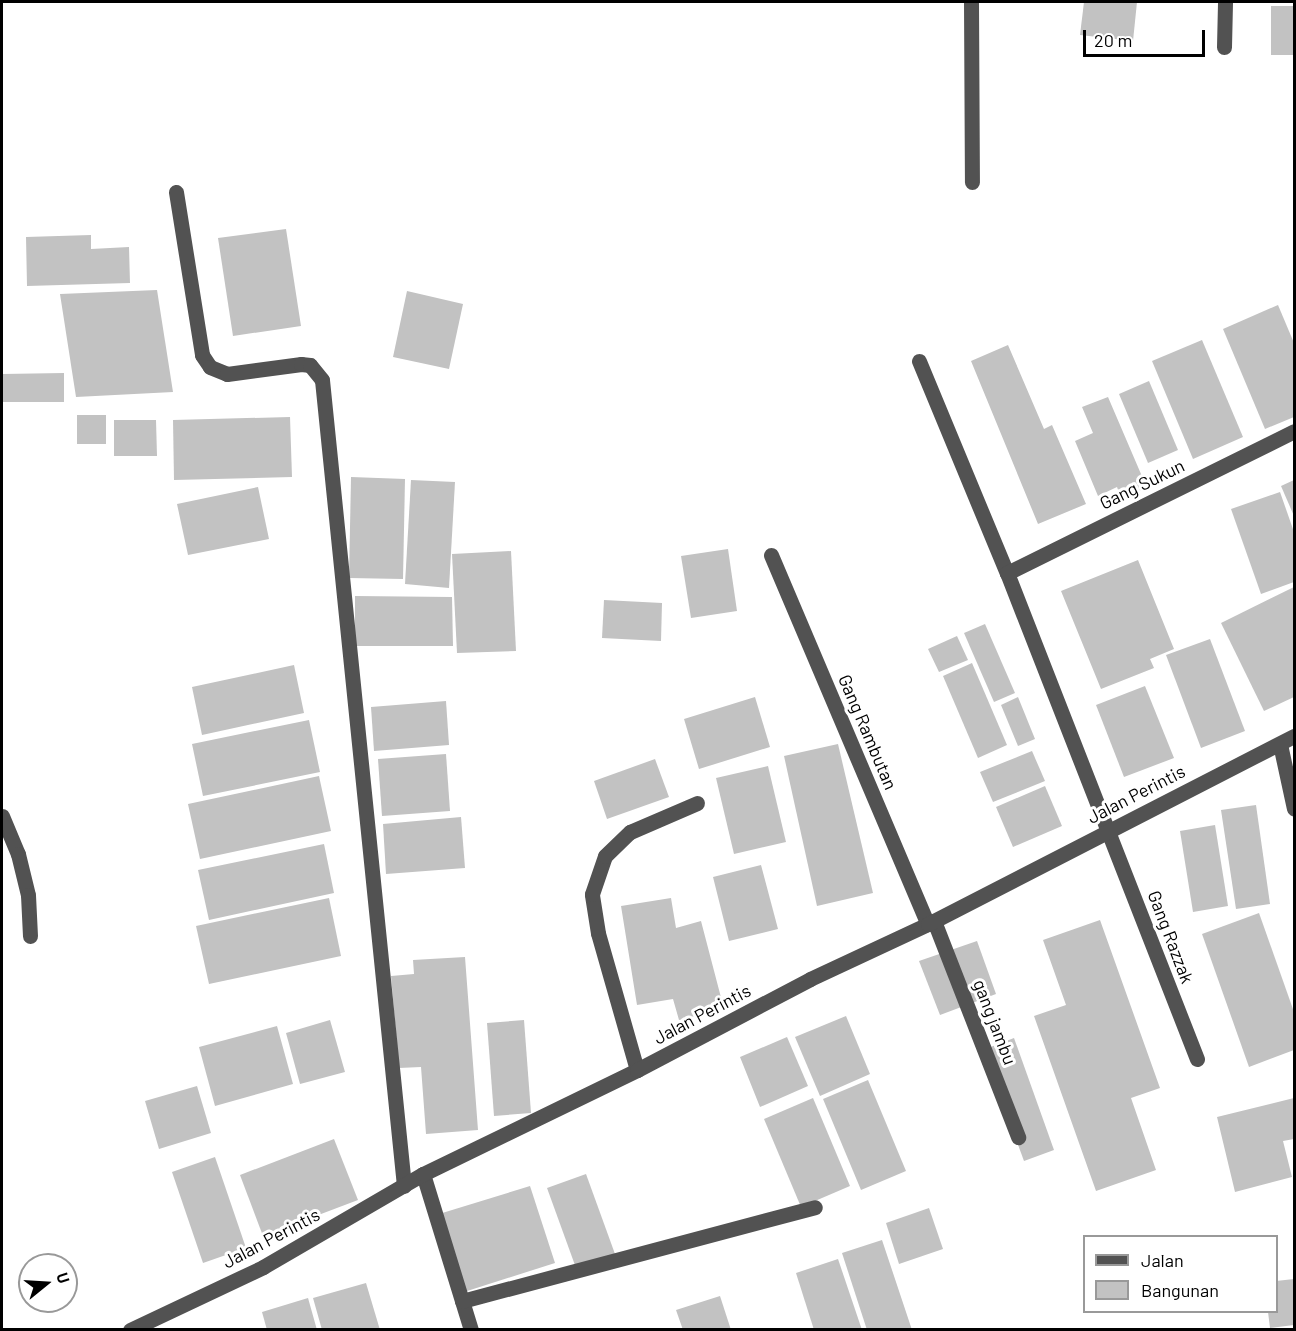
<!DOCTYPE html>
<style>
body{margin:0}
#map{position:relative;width:1296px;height:1331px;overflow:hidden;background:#fff;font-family:Barlow,sans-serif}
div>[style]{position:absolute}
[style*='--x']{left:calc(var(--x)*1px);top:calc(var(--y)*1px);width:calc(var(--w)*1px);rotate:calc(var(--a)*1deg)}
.building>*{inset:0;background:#c2c2c2}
.minor>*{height:15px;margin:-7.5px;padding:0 7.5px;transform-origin:7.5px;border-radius:7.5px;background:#525252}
span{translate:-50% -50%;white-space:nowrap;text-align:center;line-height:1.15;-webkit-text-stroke:6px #fff;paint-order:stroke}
.street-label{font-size:18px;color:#000}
.frame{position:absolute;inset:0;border:3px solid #000;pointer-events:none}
.legend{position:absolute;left:1083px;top:1235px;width:195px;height:78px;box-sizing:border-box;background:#fff;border:2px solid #999;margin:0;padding:8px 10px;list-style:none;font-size:18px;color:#000}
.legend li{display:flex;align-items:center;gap:12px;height:30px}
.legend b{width:30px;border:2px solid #999}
.north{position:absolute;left:18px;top:1253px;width:60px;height:60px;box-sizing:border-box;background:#fff;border:2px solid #999;border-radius:50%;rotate:72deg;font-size:16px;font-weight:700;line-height:24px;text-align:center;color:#000}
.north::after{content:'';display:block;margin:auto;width:21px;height:27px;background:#000;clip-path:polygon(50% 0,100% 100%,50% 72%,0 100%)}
.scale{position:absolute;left:1083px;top:30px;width:122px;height:27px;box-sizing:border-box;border:3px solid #000;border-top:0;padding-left:8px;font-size:18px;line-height:21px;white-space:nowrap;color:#000;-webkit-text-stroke:4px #fff;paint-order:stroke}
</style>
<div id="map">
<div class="building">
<div style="clip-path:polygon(1084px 2px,1137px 2px,1133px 41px,1080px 35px)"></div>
<div style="clip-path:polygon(1271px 6px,1294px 6px,1294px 55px,1271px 55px)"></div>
<div style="clip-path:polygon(286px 229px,301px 326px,233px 336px,218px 238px)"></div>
<div style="clip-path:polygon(91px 235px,91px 249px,129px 247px,130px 283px,27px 286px,26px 237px)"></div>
<div style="clip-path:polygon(157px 290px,173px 392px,76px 397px,60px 294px)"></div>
<div style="clip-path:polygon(407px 291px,463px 304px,449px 369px,393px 357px)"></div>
<div style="clip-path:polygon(1278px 305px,1294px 343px,1294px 417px,1265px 429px,1223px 329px)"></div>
<div style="clip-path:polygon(1202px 340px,1243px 437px,1193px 459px,1152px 361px)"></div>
<div style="clip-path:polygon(1008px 345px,1044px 429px,1052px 425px,1086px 504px,1038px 524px,971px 361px)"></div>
<div style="clip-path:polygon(64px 373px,64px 402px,2px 402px,2px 374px)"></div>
<div style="clip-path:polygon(1149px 381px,1178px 450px,1148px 463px,1119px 394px)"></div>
<div style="clip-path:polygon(1108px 397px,1147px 488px,1121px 498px,1117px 487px,1098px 496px,1075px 441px,1093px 433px,1082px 407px)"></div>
<div style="clip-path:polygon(77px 415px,106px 415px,106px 444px,77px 444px)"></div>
<div style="clip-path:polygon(290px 417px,292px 477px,174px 480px,173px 420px)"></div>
<div style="clip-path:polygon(114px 420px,156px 420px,157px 456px,114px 456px)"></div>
<div style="clip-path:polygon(351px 477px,405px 479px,403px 579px,349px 578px)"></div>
<div style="clip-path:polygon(411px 480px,455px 482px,449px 588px,405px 584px)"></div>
<div style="clip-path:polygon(1294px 480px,1294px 516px,1281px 486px)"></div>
<div style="clip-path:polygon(258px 487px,269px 539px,188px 555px,177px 504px)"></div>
<div style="clip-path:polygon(1280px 492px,1294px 532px,1294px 582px,1261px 594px,1231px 509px)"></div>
<div style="clip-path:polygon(728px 549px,737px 611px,691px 618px,681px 556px)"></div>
<div style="clip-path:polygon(511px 551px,516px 651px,457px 653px,452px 554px)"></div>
<div style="clip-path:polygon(1138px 560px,1174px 649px,1150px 659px,1154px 668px,1101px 689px,1061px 591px)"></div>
<div style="clip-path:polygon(1294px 587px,1294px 697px,1264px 711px,1221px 623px)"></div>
<div style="clip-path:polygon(355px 596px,452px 597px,453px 646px,355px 646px)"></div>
<div style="clip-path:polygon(604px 600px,662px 603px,661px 641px,602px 638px)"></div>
<div style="clip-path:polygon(985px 624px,1015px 693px,994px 702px,964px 633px)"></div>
<div style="clip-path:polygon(957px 636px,968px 660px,939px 672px,928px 649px)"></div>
<div style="clip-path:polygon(1210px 639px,1245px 731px,1201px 748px,1166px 655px)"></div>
<div style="clip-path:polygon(972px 663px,1007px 745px,978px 758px,943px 676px)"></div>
<div style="clip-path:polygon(294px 665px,304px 713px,202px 735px,192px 687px)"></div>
<div style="clip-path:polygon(1145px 686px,1174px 758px,1124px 777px,1096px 705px)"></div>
<div style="clip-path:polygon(755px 697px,770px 747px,699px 769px,684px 719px)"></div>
<div style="clip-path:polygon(1018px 697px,1035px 739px,1018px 746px,1001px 705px)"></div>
<div style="clip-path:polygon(446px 701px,449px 745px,374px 751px,371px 707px)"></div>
<div style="clip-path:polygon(309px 720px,320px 772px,203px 796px,192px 744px)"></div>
<div style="clip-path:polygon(838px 744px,873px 893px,817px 906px,784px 756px)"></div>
<div style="clip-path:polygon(1032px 751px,1045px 781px,993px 802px,980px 772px)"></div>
<div style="clip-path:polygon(446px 754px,450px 811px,382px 816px,378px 759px)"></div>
<div style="clip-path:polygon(655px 759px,669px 797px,607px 819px,594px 781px)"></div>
<div style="clip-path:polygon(768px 766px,786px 842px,734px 854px,716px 778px)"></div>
<div style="clip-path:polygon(319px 776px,331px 831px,200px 859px,188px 804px)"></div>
<div style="clip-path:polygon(1045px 786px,1062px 826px,1013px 847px,996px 807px)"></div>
<div style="clip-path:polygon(1256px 805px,1270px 904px,1236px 909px,1221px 810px)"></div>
<div style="clip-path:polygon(461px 817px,465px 868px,386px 874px,383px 824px)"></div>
<div style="clip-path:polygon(1215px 825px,1228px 906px,1193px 912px,1180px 831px)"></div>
<div style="clip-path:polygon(324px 844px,334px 893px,209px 920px,198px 870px)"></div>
<div style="clip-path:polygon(761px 865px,778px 929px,729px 941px,713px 877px)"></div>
<div style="clip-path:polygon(329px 898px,341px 956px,209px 984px,196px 926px)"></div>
<div style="clip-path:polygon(671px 898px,676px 928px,701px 921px,724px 1009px,679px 1020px,673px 999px,637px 1005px,621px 906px)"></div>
<div style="clip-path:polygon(1259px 913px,1294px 1012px,1294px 1050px,1249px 1067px,1202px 934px)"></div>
<div style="clip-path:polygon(1100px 920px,1160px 1088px,1131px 1098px,1156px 1170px,1096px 1191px,1034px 1016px,1066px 1005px,1043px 940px)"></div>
<div style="clip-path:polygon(977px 941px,996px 994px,940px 1015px,919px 961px)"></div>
<div style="clip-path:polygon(465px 957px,478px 1130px,426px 1134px,421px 1067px,399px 1068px,391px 976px,414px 974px,413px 960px)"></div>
<div style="clip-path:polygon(846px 1016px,870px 1074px,820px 1096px,795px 1037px)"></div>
<div style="clip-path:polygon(330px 1020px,345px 1072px,300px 1084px,286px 1033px)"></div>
<div style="clip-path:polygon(524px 1020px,531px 1113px,494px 1116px,487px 1023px)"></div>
<div style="clip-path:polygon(277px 1026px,293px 1084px,215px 1106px,199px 1047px)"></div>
<div style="clip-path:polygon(787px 1037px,808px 1086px,760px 1107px,740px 1057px)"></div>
<div style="clip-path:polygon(1014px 1038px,1054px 1150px,1024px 1161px,983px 1050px)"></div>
<div style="clip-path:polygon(868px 1080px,906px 1171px,861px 1190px,823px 1099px)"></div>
<div style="clip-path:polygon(197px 1086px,211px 1133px,159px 1149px,145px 1101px)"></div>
<div style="clip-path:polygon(813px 1098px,850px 1186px,801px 1207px,764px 1119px)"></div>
<div style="clip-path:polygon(1294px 1098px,1294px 1139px,1283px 1141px,1292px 1177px,1235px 1192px,1217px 1117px)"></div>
<div style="clip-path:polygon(334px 1139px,358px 1200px,263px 1236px,240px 1175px)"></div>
<div style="clip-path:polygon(215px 1157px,246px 1248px,203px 1263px,172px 1172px)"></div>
<div style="clip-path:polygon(586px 1174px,615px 1254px,576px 1268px,547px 1188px)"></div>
<div style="clip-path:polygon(530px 1186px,555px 1263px,464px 1292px,439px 1214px)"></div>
<div style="clip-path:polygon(929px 1208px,943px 1249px,899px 1264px,886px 1223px)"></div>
<div style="clip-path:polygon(882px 1240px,912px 1330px,867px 1330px,842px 1253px)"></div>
<div style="clip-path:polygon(838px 1259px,862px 1330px,814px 1330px,796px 1273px)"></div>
<div style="clip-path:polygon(1294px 1279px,1294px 1325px,1270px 1328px,1268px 1312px,1276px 1312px,1276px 1281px)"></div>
<div style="clip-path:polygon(366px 1283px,380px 1330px,322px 1330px,313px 1298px)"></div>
<div style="clip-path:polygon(720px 1296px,731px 1330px,683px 1330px,676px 1310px)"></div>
<div style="clip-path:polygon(308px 1298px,317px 1330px,267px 1330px,262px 1312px)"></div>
</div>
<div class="minor">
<div style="--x:971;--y:2;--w:180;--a:89.7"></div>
<div style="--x:1224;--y:47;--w:45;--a:-88.7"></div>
<div style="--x:176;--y:192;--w:165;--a:80.9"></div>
<div style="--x:202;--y:355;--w:14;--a:56"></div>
<div style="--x:210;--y:367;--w:18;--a:22"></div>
<div style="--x:227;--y:374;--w:75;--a:-7.7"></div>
<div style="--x:301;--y:364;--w:9;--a:6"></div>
<div style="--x:310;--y:365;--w:19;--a:51"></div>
<div style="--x:322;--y:380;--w:810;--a:84.19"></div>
<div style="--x:919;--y:361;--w:230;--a:67.5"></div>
<div style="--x:771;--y:555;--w:401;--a:67"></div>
<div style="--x:1280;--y:744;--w:66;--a:77.8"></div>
<div style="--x:2;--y:816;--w:41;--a:67.2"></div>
<div style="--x:18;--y:854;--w:42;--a:76.3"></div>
<div style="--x:28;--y:895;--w:41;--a:87.2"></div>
<div style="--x:934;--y:921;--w:232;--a:68.7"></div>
<div style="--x:1197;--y:1059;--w:522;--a:-111.35"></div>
<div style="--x:1007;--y:573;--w:320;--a:-26.3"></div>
<div style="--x:637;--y:1070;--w:142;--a:-105.9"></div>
<div style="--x:598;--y:933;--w:39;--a:-99"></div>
<div style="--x:592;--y:894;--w:40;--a:-71.1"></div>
<div style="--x:605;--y:856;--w:35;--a:-44"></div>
<div style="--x:630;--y:832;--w:73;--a:-23.4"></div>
<div style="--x:423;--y:1174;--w:163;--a:72.9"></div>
<div style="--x:462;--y:1301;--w:365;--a:-14.9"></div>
<div style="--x:130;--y:1330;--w:147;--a:-25.3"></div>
<div style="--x:263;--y:1267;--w:185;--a:-30.2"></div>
<div style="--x:423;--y:1174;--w:238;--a:-25.9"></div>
<div style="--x:637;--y:1070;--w:195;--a:-27.7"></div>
<div style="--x:810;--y:979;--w:130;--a:-25"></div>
<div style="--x:928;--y:924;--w:411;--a:-27.2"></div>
</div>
<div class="street-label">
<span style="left:1142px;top:484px;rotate:-26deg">Gang Sukun</span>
<span style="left:868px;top:732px;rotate:67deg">Gang Rambutan</span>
<span style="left:1136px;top:794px;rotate:-27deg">Jalan Perintis</span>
<span style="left:1171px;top:937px;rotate:69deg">Gang Razzak</span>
<span style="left:702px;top:1014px;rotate:-28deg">Jalan Perintis</span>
<span style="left:995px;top:1022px;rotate:69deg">gang jambu</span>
<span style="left:271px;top:1238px;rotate:-28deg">Jalan Perintis</span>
</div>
<div class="frame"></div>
<ul class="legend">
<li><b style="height:8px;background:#525252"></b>Jalan</li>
<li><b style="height:16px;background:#c2c2c2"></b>Bangunan</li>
</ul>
<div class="north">U</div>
<div class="scale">20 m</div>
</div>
